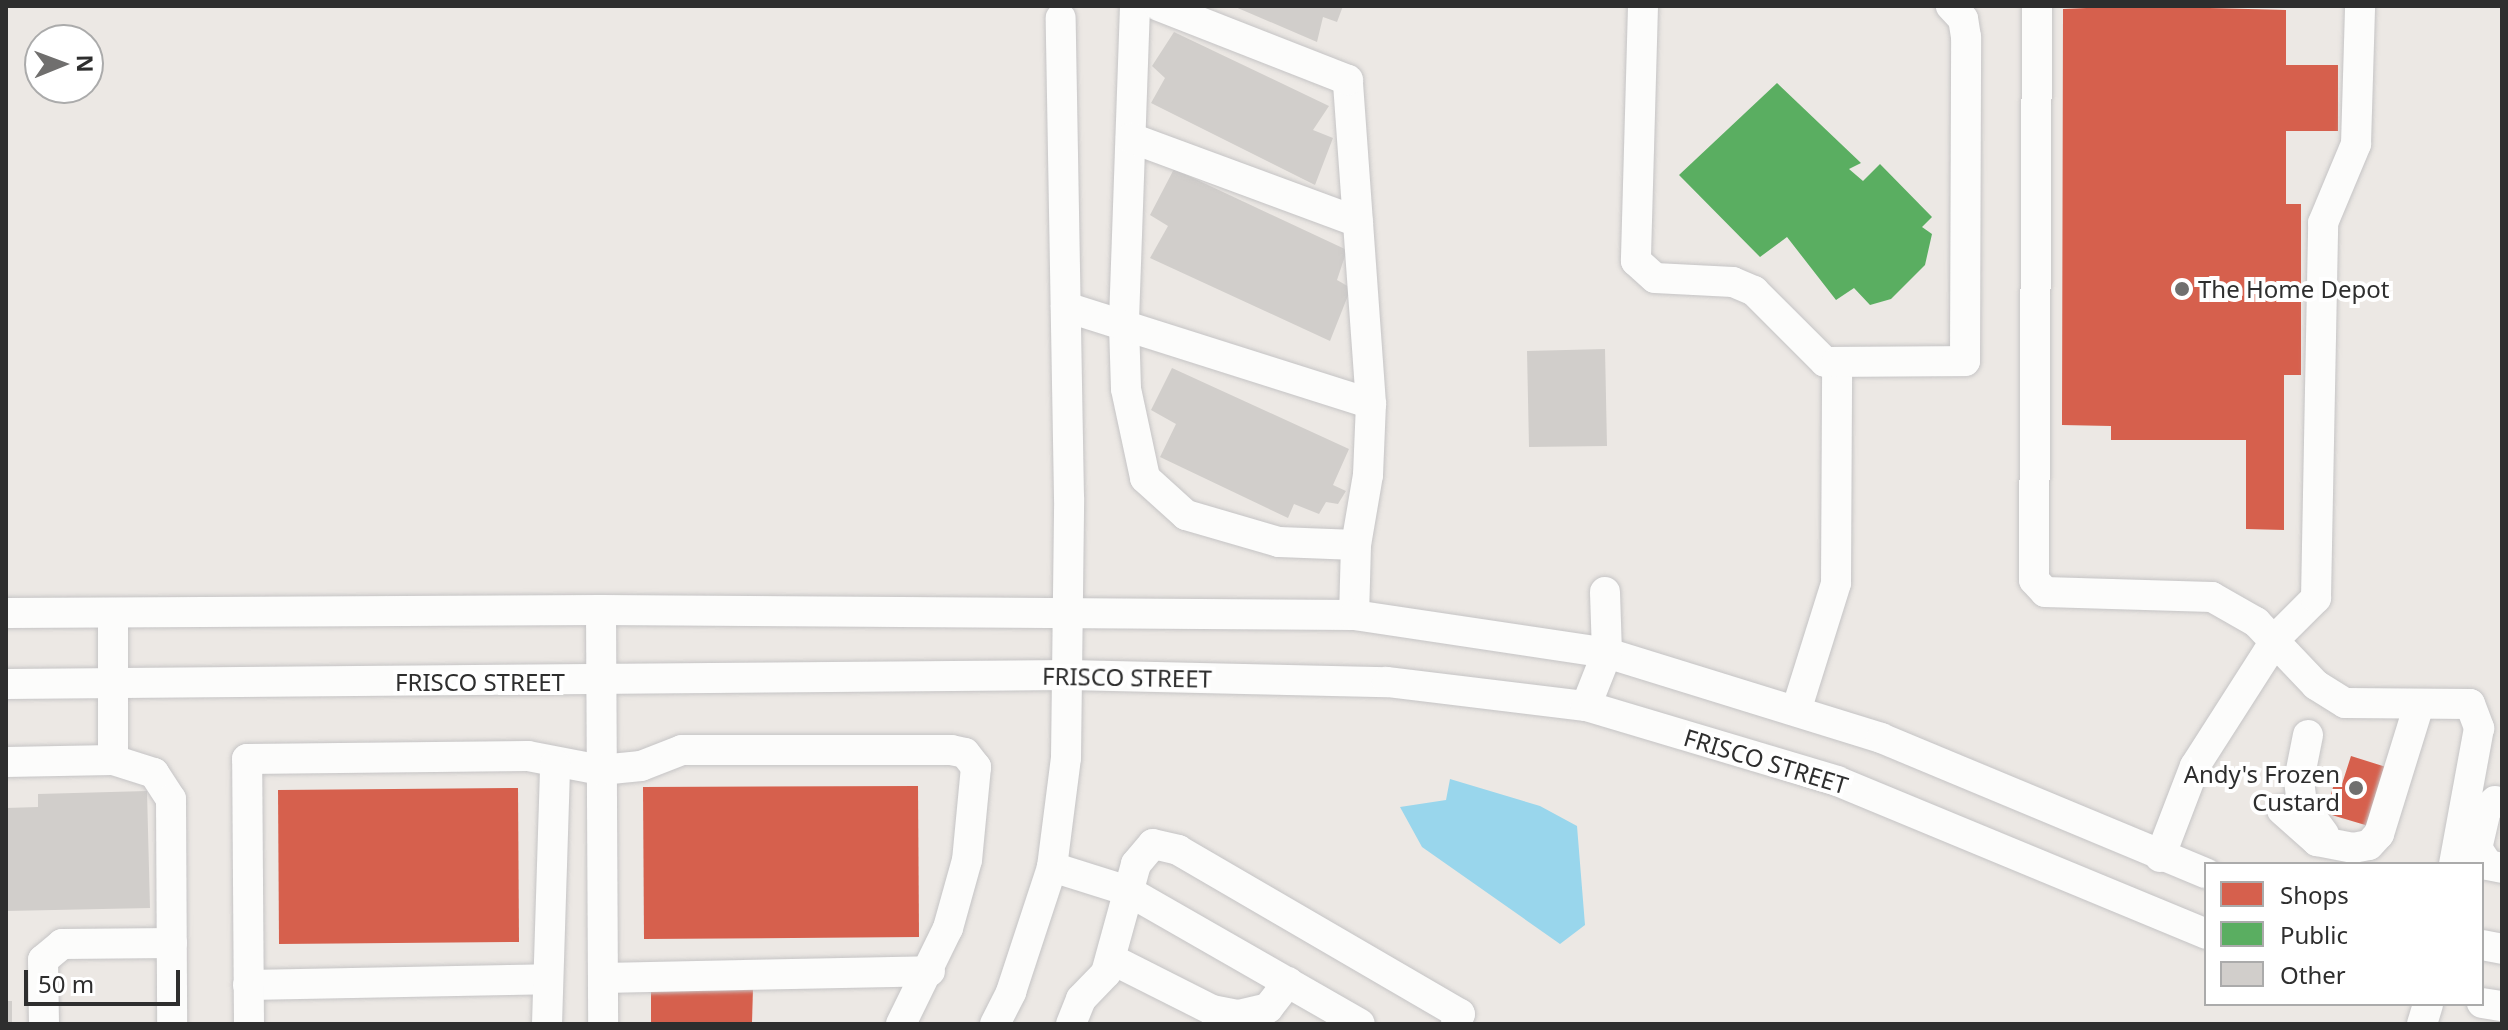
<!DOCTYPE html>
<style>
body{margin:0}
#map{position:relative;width:2508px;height:1030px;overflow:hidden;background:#ece8e4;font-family:"Noto Sans",sans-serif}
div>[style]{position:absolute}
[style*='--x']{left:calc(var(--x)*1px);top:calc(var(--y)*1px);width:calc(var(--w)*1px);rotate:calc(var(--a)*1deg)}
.water>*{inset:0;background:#99d6ec}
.shops>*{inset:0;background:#d6604d}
.public>*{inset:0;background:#5aae61}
.building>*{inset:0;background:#d1cecb}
.roads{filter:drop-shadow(0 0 2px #c5c4c5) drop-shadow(0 0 2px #c5c4c5)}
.minor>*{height:30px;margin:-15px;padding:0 15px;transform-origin:15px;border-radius:15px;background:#fcfcfb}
.dots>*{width:22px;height:22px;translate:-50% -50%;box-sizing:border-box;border:4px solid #fff;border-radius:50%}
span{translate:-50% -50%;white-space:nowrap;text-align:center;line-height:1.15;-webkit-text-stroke:8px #fff;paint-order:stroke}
.poi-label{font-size:24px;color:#2e2e2e}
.left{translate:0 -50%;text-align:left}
.right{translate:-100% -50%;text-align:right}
.street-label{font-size:24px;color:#2e2e2e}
.frame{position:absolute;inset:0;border:8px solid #2e2e2e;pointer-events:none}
.legend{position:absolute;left:2204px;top:862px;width:280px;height:144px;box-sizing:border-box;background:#fff;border:2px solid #ababab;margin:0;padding:10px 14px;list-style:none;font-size:24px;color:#2e2e2e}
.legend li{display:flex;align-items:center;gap:16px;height:40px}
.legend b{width:40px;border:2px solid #ababab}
.north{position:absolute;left:24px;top:24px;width:80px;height:80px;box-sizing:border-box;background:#fff;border:2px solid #ababab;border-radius:50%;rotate:89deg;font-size:22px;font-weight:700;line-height:32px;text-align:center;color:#2e2e2e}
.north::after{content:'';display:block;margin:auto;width:28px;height:36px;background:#706f6e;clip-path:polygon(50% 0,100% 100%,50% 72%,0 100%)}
.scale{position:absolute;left:24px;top:970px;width:156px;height:36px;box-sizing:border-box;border:4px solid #2e2e2e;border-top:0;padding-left:10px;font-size:24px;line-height:28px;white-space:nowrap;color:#2e2e2e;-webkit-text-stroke:6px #fff;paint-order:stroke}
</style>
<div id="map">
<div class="water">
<div style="clip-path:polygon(1450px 779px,1540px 806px,1577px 826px,1585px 925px,1560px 944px,1422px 847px,1400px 807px,1446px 800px)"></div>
</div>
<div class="shops">
<div style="clip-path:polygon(2133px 6px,2286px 10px,2286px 65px,2338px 65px,2338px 131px,2286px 131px,2286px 204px,2301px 204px,2301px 375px,2284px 375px,2284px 530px,2246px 529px,2246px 440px,2111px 440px,2111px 426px,2062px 425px,2063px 9px)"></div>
<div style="clip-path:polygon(2351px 756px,2386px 767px,2372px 827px,2325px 813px,2335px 781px,2342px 784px)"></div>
<div style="clip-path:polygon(918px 786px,919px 937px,644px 939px,643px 787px)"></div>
<div style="clip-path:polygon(518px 788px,519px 942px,279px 944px,278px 790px)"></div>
<div style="clip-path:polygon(651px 988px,753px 988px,752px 1023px,651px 1023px)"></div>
</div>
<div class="public">
<div style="clip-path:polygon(1777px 83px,1861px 163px,1849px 169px,1863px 181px,1880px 164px,1932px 217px,1922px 227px,1932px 234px,1925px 265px,1891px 299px,1870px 305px,1854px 288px,1836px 300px,1787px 237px,1760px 257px,1679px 175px)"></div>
</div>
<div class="building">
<div style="clip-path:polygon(1233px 6px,1343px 6px,1337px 22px,1323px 17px,1317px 42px)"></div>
<div style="clip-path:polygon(1174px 32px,1329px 106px,1313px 130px,1333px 138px,1315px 185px,1151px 103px,1165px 78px,1152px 66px)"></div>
<div style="clip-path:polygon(1174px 169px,1347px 250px,1337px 280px,1351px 288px,1330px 341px,1150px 258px,1168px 226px,1150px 215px)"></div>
<div style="clip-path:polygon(1605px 349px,1607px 446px,1529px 447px,1527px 351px)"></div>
<div style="clip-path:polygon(1172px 368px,1349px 449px,1333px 485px,1346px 491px,1338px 504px,1326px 502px,1319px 514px,1294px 504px,1288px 518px,1160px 457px,1176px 424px,1151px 410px)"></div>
<div style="clip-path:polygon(147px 791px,150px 908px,6px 911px,6px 808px,38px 807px,38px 794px)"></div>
<div style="clip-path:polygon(6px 1001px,12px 1001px,12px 1024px,6px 1024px)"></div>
</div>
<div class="roads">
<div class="minor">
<div style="--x:1135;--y:6;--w:319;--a:92"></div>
<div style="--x:1124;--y:325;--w:64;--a:88.2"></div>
<div style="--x:1126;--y:389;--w:91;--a:77.9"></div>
<div style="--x:1145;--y:478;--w:55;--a:42.1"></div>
<div style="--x:1186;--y:515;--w:97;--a:16.2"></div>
<div style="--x:1279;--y:542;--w:77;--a:2.2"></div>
<div style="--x:1356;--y:545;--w:70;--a:91.6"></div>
<div style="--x:1643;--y:6;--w:255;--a:91.6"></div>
<div style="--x:1636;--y:261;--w:25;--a:42"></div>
<div style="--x:1655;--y:278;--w:78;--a:2.9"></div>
<div style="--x:1733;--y:282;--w:23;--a:23"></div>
<div style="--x:1754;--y:291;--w:100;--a:45"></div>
<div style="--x:1825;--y:362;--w:12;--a:0"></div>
<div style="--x:2037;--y:6;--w:574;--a:90.3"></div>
<div style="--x:2034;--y:580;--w:16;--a:47"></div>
<div style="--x:2045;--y:592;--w:167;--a:1.7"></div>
<div style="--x:2212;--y:597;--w:51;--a:29.6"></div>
<div style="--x:2256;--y:622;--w:87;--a:46.4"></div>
<div style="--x:2316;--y:685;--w:34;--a:32"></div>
<div style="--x:2345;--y:703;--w:125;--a:0.5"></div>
<div style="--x:2470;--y:704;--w:26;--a:69"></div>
<div style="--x:2479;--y:728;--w:138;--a:100.4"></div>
<div style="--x:1131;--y:138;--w:242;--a:20.3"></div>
<div style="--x:1066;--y:307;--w:320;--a:17.6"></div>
<div style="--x:1371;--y:404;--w:325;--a:-94.1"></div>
<div style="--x:1348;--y:80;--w:203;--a:-158.6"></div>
<div style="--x:1356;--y:545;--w:71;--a:-80.3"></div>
<div style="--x:1368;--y:475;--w:71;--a:-87.6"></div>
<div style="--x:601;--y:610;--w:414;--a:89.7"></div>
<div style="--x:6;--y:613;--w:595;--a:-0.29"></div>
<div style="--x:601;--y:610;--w:753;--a:0.38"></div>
<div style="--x:1354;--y:615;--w:256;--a:8.5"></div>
<div style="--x:1607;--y:653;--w:287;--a:17.2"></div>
<div style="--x:1881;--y:738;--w:352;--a:22.6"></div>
<div style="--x:6;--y:684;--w:1062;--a:-0.49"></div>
<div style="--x:1068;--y:675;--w:319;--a:1.3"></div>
<div style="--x:1387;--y:682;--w:200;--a:6.9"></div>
<div style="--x:1586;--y:706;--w:262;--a:16.6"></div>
<div style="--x:1837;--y:781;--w:399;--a:22.5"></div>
<div style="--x:1586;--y:706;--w:57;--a:-68.4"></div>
<div style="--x:1607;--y:653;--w:61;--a:-91.9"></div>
<div style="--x:1796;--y:711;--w:134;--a:-72.6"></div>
<div style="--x:1836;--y:583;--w:221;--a:-89.7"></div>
<div style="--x:1837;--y:362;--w:128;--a:-0.4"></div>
<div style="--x:1965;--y:361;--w:324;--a:-89.8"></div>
<div style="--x:1966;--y:37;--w:18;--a:-99"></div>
<div style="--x:1963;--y:19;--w:18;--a:-133"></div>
<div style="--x:2308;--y:735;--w:46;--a:101.3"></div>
<div style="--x:2299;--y:780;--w:24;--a:83"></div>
<div style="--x:2302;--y:804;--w:37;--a:54"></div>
<div style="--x:113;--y:760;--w:43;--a:17.6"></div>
<div style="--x:154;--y:773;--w:31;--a:57"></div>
<div style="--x:171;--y:799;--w:225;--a:89.7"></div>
<div style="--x:6;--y:762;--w:107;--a:-1.1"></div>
<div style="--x:113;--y:760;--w:147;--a:-90"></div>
<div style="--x:2495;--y:801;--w:13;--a:135"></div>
<div style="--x:2486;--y:810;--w:39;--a:103"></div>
<div style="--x:2477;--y:848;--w:20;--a:57"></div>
<div style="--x:2488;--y:865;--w:14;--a:12"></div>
<div style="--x:2282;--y:810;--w:47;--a:41.5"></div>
<div style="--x:2317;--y:841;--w:37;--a:11"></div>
<div style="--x:2353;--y:848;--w:16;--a:-11"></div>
<div style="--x:2369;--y:845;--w:15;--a:-48"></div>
<div style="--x:2379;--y:834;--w:135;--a:-72.8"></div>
<div style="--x:2160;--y:857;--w:97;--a:-69"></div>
<div style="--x:2195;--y:766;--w:154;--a:-57.4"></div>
<div style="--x:2278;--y:636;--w:54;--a:-45"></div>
<div style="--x:2316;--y:598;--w:375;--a:-88.9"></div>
<div style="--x:2323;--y:223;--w:86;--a:-67.3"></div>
<div style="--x:2356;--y:144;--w:138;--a:-88.3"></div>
<div style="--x:1052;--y:867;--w:80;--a:17.5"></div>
<div style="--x:1128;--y:891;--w:267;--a:29.8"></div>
<div style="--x:2482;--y:945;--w:20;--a:11"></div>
<div style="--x:1111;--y:959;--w:113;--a:26.8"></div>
<div style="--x:1212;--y:1010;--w:26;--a:11"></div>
<div style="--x:1238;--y:1015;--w:31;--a:-13"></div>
<div style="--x:1268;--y:1008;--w:33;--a:-52"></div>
<div style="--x:603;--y:978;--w:327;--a:-1.2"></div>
<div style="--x:248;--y:985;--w:300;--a:-1.1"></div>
<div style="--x:2482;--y:1003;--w:20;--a:9"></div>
<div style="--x:44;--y:1024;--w:64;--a:-90.9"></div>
<div style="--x:43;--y:960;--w:25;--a:-40"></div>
<div style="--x:62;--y:944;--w:110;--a:-0.5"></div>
<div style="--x:249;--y:1024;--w:265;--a:-90.4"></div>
<div style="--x:247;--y:759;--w:281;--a:-0.6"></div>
<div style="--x:528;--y:756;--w:74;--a:10.9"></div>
<div style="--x:601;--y:770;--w:40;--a:-5.7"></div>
<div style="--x:641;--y:766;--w:44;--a:-21.3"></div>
<div style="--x:682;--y:750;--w:269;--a:0"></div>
<div style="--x:951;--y:750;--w:14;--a:12"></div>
<div style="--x:965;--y:753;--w:18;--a:52"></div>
<div style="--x:976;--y:767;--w:93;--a:95.5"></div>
<div style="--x:967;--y:860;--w:71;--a:105.6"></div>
<div style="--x:948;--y:928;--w:107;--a:116.1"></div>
<div style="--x:547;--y:1024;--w:260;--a:-88.2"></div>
<div style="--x:995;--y:1024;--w:36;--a:-63"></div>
<div style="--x:1011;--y:992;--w:132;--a:-71.8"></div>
<div style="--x:1052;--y:867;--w:110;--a:-82.7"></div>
<div style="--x:1066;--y:758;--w:260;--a:-89.3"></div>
<div style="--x:1069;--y:498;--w:480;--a:-91"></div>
<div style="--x:1071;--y:1024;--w:27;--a:-68"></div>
<div style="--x:1081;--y:999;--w:36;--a:-46"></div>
<div style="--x:1106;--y:973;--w:113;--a:-74.6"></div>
<div style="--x:1136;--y:864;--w:26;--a:-50"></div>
<div style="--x:1153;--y:844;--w:26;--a:13"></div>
<div style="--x:1178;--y:850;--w:326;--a:30.2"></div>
<div style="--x:1460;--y:1014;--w:11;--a:112"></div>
<div style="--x:2422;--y:1024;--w:21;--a:-73"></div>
</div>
</div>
<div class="dots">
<div style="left:2182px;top:289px;background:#706f6e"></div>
<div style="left:2356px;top:788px;background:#706f6e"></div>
</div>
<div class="poi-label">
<span class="left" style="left:2198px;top:289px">The Home Depot</span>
<span class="right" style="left:2340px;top:788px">Andy's Frozen<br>Custard</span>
</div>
<div class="street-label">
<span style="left:1127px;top:677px;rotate:1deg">FRISCO STREET</span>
<span style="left:480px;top:682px">FRISCO STREET</span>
<span style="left:1766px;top:761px;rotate:17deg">FRISCO STREET</span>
</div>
<div class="frame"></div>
<ul class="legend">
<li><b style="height:22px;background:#d6604d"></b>Shops</li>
<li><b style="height:22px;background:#5aae61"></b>Public</li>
<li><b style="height:22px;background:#d1cecb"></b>Other</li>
</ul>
<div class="north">N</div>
<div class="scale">50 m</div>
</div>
